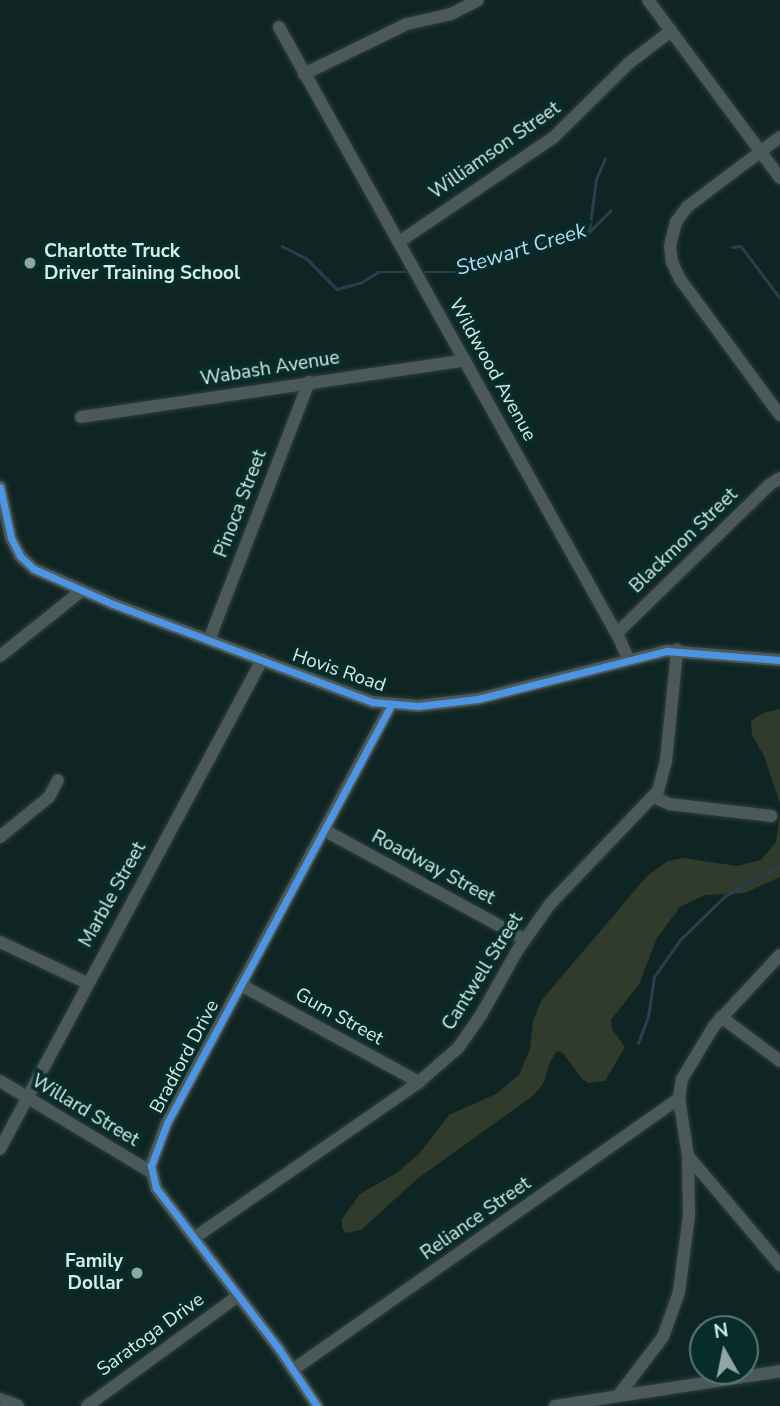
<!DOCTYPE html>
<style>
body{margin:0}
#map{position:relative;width:780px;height:1406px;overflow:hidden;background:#0f2523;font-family:"Nunito Sans",sans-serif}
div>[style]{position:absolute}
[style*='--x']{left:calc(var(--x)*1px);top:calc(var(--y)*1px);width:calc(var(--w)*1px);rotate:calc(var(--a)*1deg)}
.green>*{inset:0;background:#313b2b}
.stream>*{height:2.5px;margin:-1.25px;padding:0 1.25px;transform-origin:1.25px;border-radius:1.25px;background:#2a3e50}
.roads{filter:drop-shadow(0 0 2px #2f3e3d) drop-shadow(0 0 2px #2f3e3d)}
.minor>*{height:12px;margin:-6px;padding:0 6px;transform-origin:6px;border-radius:6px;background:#4b5a59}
.cycleway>*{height:7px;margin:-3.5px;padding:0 3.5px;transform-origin:3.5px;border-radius:3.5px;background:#4d94e3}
.dots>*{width:19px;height:19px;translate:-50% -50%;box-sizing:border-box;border:4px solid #072d2a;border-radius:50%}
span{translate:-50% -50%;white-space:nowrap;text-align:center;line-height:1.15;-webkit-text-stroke:7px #072d2a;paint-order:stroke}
.street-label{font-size:19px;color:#d7ebe8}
.poi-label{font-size:19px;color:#d7ebe8;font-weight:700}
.left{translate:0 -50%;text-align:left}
.right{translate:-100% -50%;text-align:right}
.water-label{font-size:21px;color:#b9dafb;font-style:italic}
.north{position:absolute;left:689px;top:1315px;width:70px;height:70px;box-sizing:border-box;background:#072d2a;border:2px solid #5a7976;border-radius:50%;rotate:351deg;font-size:19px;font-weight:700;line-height:28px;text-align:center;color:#d7ebe8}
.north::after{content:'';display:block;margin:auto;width:24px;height:32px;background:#91a6a3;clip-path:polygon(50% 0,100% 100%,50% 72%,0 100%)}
</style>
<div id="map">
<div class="green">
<div style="clip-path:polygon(780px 709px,780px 803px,764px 756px,752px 735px,751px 721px,763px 713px)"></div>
<div style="clip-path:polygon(780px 815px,780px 877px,745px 893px,705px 895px,680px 907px,657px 938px,639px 984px,611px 1020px,612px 1029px,625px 1047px,605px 1081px,589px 1083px,582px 1079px,563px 1053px,557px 1051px,550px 1062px,543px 1084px,534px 1095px,417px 1179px,361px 1230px,346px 1233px,342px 1228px,342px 1219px,360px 1194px,398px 1172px,419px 1154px,449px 1115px,496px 1094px,519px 1075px,530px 1049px,533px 1021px,541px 1001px,647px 876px,668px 861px,683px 858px,737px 866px,761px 860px,776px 842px)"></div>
</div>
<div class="stream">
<div style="--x:589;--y:232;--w:53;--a:-82.5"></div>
<div style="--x:596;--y:179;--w:22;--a:-66"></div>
<div style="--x:282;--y:246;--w:27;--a:27"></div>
<div style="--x:306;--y:258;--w:44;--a:45"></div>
<div style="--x:337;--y:289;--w:24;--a:-15"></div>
<div style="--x:360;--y:283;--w:21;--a:-31"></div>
<div style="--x:378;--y:272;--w:27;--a:0"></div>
<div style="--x:732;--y:247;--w:9;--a:-6"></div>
<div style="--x:741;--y:246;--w:65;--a:53.1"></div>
<div style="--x:425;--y:272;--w:32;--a:0"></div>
<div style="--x:457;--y:272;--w:77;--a:-19.9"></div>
<div style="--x:529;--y:246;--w:62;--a:-13.1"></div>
<div style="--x:589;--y:232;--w:30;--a:-45"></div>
<div style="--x:638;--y:1043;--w:28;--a:-69"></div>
<div style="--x:648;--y:1017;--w:40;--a:-81.5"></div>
<div style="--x:654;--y:977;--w:45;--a:-54.9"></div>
<div style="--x:680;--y:940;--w:63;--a:-44.4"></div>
<div style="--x:725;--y:896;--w:63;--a:-28.6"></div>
</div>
<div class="roads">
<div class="minor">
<div style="--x:648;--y:0;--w:222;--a:53.4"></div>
<div style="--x:279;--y:27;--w:699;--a:60.91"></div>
<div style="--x:619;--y:638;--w:24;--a:66"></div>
<div style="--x:304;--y:74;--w:114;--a:-25.9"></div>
<div style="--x:407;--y:24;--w:45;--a:-12.8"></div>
<div style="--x:451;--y:14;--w:30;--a:-27"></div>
<div style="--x:780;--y:137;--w:116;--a:143"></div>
<div style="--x:687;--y:207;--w:19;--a:126"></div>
<div style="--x:676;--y:222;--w:25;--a:104"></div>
<div style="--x:670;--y:246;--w:16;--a:83"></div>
<div style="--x:672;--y:262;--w:19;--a:65"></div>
<div style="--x:680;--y:279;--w:169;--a:53.7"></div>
<div style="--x:399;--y:242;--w:187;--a:-34.1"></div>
<div style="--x:554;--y:137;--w:105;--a:-44.6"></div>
<div style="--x:629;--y:63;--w:53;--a:-37.3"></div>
<div style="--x:81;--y:417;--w:388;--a:-8.4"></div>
<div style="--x:0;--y:487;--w:52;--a:77.8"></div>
<div style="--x:11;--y:538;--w:20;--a:63"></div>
<div style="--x:20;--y:556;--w:19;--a:43"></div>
<div style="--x:34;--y:569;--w:86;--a:23.9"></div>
<div style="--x:113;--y:604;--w:278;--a:20.7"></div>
<div style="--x:373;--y:702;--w:45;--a:5.1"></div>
<div style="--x:418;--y:706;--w:60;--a:-6.7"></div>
<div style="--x:478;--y:699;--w:195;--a:-14.3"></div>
<div style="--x:667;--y:651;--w:113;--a:4.6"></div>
<div style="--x:617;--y:633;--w:212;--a:-44.2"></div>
<div style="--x:769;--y:485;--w:13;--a:-32"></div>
<div style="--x:209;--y:640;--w:277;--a:-68.8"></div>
<div style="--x:0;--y:656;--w:104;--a:-38.7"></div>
<div style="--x:654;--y:797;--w:17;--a:25"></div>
<div style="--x:669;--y:804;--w:103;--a:6.7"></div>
<div style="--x:324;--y:830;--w:228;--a:28.6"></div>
<div style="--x:0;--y:837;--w:63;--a:-39.2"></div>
<div style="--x:49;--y:797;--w:19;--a:-62"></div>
<div style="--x:0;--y:942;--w:96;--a:25.2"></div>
<div style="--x:241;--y:985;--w:203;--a:28.6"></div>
<div style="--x:721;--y:1017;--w:74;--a:36.7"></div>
<div style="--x:0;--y:1081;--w:176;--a:31.1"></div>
<div style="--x:0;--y:1149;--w:555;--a:-61.82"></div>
<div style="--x:688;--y:1156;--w:143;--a:49.8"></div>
<div style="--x:194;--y:1238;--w:274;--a:-34.7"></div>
<div style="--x:419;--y:1082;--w:52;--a:-41.1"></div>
<div style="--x:458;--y:1048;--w:40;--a:-55.1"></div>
<div style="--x:481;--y:1015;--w:73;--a:-60.6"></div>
<div style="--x:517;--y:951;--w:57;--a:-54.9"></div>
<div style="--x:550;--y:904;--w:156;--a:-46.3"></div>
<div style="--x:658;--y:791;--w:31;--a:-75"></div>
<div style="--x:666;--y:761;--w:112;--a:-84.3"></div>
<div style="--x:294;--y:1369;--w:471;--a:-35.1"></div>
<div style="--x:618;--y:1396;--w:74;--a:-52.7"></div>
<div style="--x:663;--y:1337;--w:48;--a:-70.4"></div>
<div style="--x:679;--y:1292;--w:78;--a:-82.6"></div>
<div style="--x:689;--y:1215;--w:59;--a:-91"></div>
<div style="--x:688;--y:1156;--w:59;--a:-98.8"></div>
<div style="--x:679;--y:1098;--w:19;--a:-81"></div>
<div style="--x:682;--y:1079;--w:62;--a:-58.9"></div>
<div style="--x:714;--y:1026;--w:97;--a:-47.1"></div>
<div style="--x:0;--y:1399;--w:19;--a:21"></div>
<div style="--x:87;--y:1406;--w:187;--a:-36.1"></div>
<div style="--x:317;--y:1406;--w:69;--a:-123.7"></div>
<div style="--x:279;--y:1349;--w:203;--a:-127.4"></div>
<div style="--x:156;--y:1188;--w:23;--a:-103"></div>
<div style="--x:151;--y:1166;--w:46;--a:-69.6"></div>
<div style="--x:167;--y:1123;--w:474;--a:-61.8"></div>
<div style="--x:555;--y:1406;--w:228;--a:-8.8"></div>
</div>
</div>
<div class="cycleway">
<div style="--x:0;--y:487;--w:52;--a:77.8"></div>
<div style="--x:11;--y:538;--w:20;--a:63"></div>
<div style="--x:20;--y:556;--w:19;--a:43"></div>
<div style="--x:34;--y:569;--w:86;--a:23.9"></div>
<div style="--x:113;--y:604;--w:278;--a:20.7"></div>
<div style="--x:373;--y:702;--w:45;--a:5.1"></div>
<div style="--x:418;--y:706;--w:60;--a:-6.7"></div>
<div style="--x:478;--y:699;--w:195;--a:-14.3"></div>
<div style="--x:667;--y:651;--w:113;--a:4.6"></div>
<div style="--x:317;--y:1406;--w:69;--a:-123.7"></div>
<div style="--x:279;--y:1349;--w:203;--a:-127.4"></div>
<div style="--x:156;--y:1188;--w:23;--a:-103"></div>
<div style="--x:151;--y:1166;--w:46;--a:-69.6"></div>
<div style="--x:167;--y:1123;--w:474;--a:-61.8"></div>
</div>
<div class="dots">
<div style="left:30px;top:263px;background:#91a6a3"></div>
<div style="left:137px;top:1273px;background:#91a6a3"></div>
</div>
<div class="street-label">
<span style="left:495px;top:151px;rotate:-35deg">Williamson Street</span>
<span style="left:270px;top:369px;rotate:-9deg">Wabash Avenue</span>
<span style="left:492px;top:370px;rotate:61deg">Wildwood Avenue</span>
<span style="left:241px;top:504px;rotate:-69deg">Pinoca Street</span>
<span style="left:684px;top:541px;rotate:-44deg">Blackmon Street</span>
<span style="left:339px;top:671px;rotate:19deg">Hovis Road</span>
<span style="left:433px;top:868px;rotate:28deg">Roadway Street</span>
<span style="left:113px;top:895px;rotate:-61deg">Marble Street</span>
<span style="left:483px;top:972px;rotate:-58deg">Cantwell Street</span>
<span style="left:339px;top:1017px;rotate:29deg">Gum Street</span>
<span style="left:185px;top:1057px;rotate:-62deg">Bradford Drive</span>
<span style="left:85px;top:1111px;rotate:31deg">Willard Street</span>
<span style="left:476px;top:1219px;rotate:-35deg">Reliance Street</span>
<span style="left:151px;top:1335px;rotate:-36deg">Saratoga Drive</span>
</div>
<div class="poi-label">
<span class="left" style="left:44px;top:263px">Charlotte Truck<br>Driver Training School</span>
<span class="right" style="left:123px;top:1273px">Family<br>Dollar</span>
</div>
<div class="water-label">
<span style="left:521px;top:249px;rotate:-17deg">Stewart Creek</span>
</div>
<div class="north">N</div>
</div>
